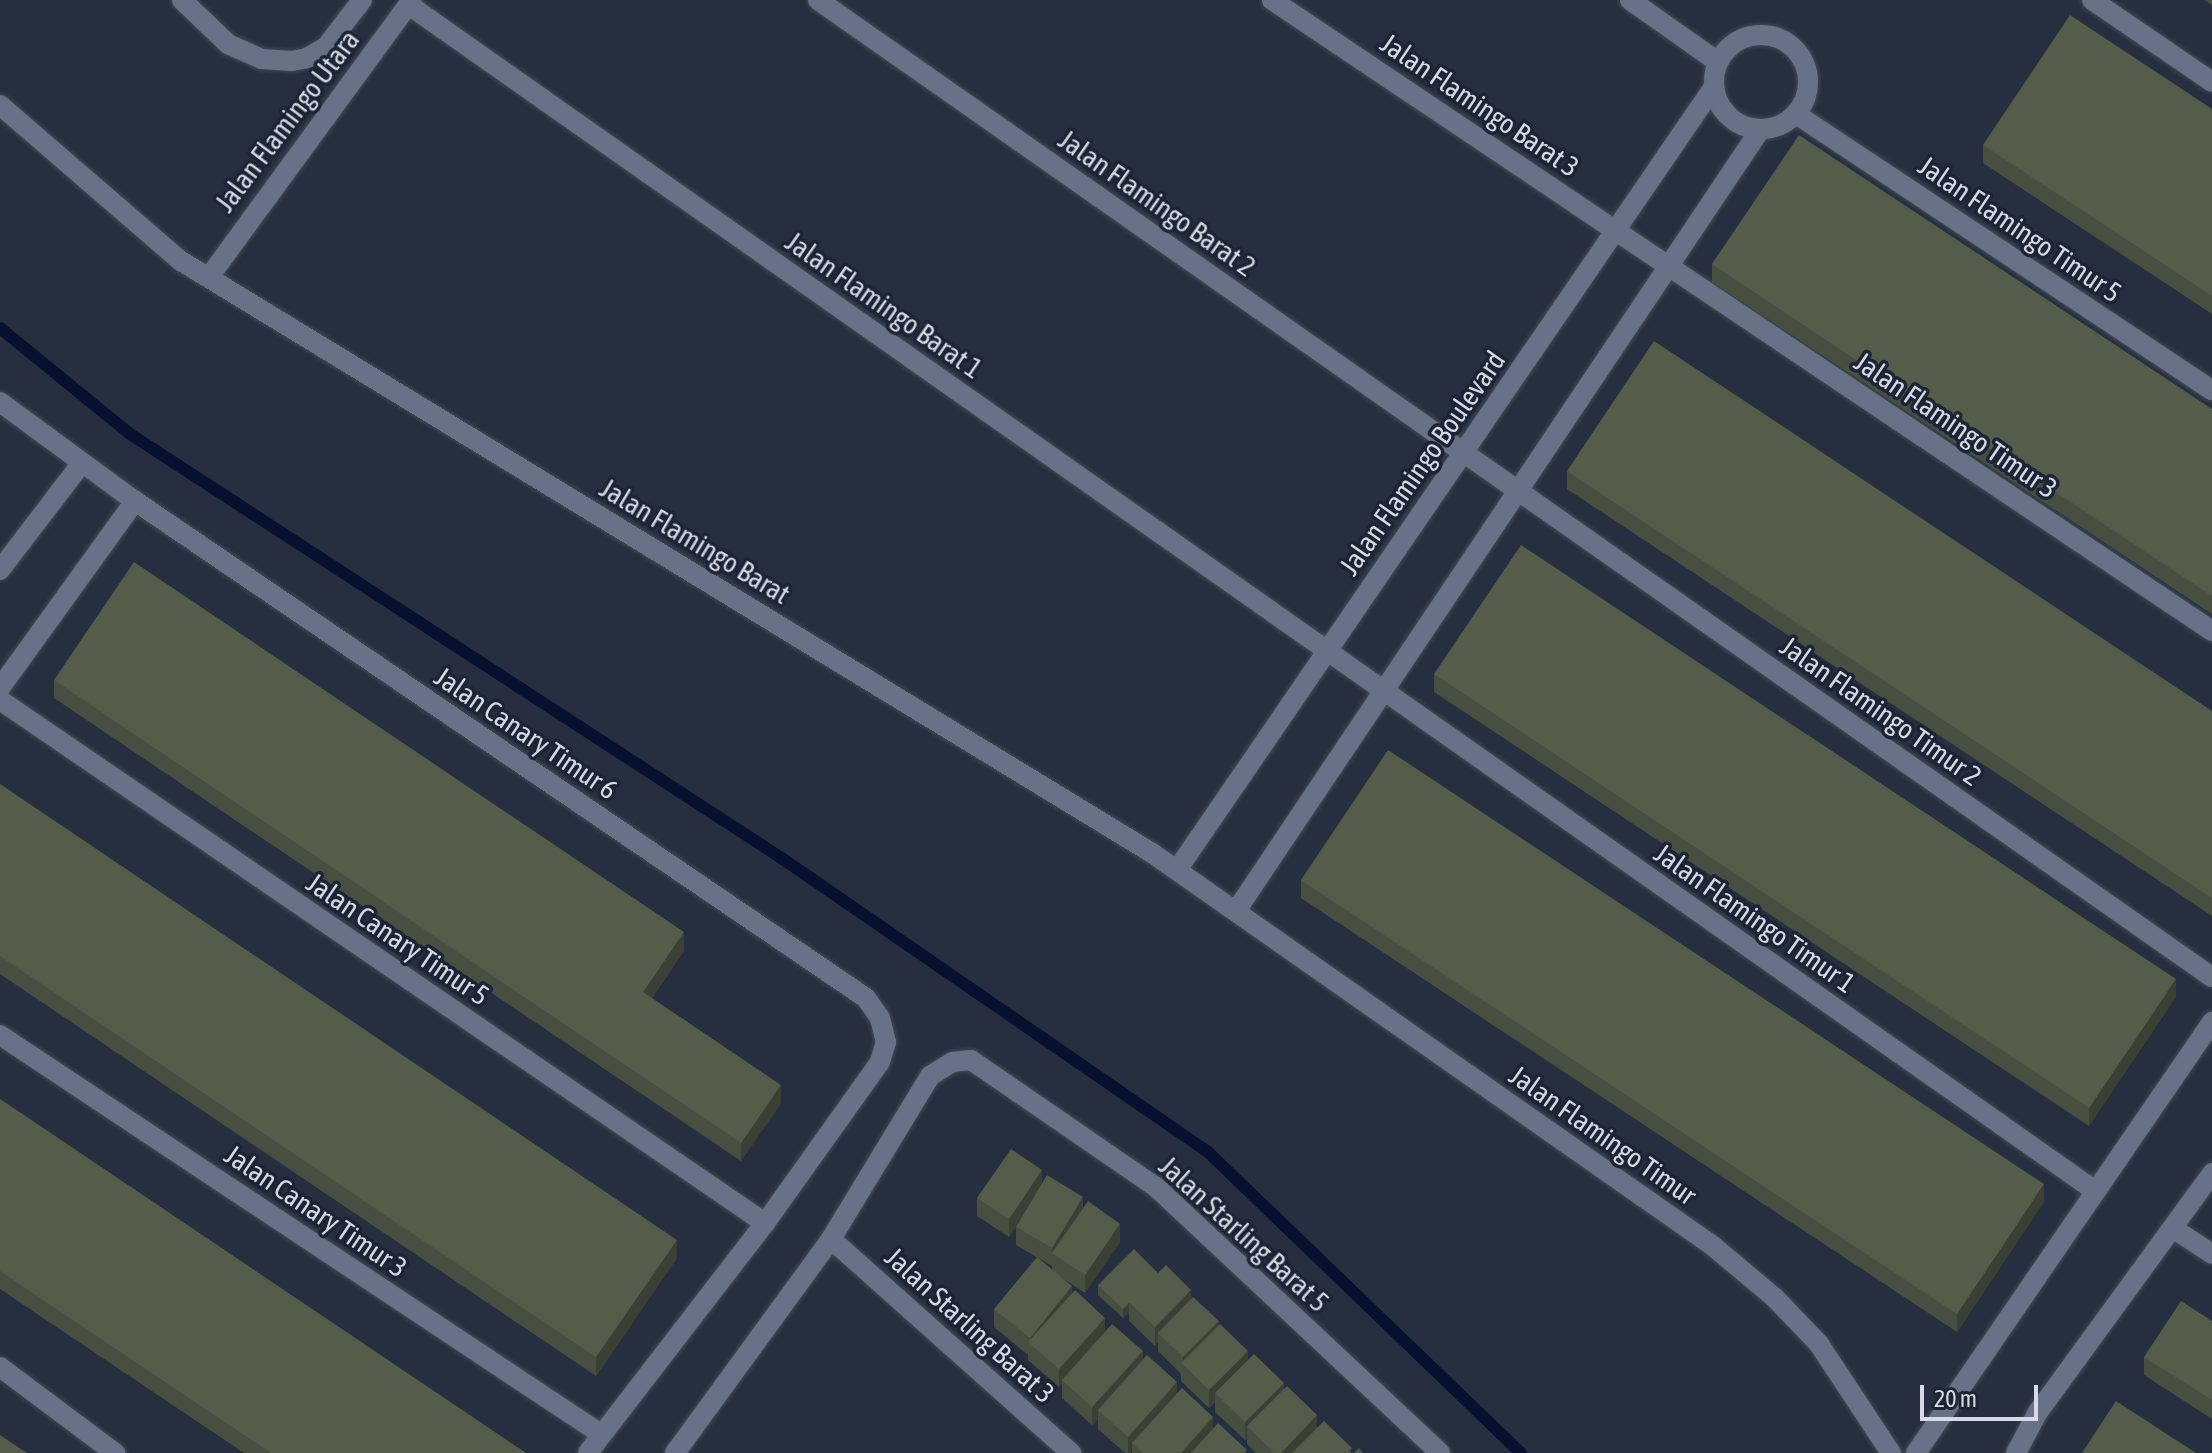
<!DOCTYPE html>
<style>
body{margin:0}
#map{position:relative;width:2212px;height:1453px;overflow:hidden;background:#262e3f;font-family:"Asap Condensed",sans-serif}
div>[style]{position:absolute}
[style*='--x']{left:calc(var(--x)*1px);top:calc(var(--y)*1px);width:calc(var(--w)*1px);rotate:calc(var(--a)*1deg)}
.stream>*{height:12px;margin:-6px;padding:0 6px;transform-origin:6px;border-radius:6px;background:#061130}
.roads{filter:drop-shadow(0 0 2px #424957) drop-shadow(0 0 2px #424957)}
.street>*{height:20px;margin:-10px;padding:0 10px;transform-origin:10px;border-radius:10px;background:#687185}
.street>.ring{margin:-10px;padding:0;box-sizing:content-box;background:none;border:20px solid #687185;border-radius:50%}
.wall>*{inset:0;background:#475040}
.shaded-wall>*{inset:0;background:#3a4134}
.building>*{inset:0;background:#535d4a}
span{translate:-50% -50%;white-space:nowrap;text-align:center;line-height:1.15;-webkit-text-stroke:7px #1d2435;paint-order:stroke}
.street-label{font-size:28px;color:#d5dae6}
.scale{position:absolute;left:1920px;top:1385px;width:118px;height:36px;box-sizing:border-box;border:4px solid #d5dae6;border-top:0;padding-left:10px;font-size:24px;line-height:28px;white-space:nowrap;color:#d5dae6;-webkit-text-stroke:6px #1d2435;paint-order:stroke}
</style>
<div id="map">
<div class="stream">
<div style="--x:0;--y:328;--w:168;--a:39.2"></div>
<div style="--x:130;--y:434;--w:779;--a:33.06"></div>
<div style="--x:783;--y:859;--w:516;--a:34.58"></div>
<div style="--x:1208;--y:1152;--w:434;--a:43.9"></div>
</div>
<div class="roads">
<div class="street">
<div style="--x:182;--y:0;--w:64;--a:43.7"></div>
<div style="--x:228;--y:44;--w:37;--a:24"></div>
<div style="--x:262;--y:59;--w:30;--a:4"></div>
<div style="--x:292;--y:61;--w:15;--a:-11"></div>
<div style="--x:307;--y:58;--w:22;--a:-30"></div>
<div style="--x:326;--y:47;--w:59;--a:-52.5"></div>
<div style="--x:818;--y:0;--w:1702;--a:35.03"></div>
<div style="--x:1272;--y:0;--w:1132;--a:33.87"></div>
<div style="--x:1630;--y:0;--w:108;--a:35.2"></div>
<div style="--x:2092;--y:0;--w:145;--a:34.3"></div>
<div style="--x:409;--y:5;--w:2061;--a:35.12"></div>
<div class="ring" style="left:1714px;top:35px;width:74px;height:74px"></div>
<div style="--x:0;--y:105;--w:239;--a:40.8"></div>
<div style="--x:181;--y:261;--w:1137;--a:31.37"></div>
<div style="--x:1152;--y:853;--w:685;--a:35.01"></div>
<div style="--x:1713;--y:1246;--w:81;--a:40"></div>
<div style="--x:1775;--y:1298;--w:64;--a:46.3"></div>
<div style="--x:1819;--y:1344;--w:131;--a:56.6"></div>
<div style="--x:1796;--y:114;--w:499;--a:33.6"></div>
<div style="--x:209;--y:277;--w:343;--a:-53.8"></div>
<div style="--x:0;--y:402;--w:167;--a:36.3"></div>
<div style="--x:135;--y:501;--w:884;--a:34.21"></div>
<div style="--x:866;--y:998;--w:24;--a:55"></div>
<div style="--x:880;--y:1018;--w:25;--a:76"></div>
<div style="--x:886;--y:1042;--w:21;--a:107"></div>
<div style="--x:880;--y:1062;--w:198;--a:125.5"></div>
<div style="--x:765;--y:1223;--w:290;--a:127.6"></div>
<div style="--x:0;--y:570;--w:133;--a:-52.6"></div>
<div style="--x:0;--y:688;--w:231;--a:-54.2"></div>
<div style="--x:0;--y:700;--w:927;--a:34.36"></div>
<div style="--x:1177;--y:870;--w:948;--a:-55.57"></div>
<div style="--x:1236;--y:911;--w:940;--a:-56.14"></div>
<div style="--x:0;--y:1035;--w:721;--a:33.58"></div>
<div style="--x:2174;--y:1229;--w:45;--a:33.3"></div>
<div style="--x:831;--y:1239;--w:322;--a:41.7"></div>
<div style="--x:0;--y:1367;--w:144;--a:36.8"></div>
<div style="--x:675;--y:1453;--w:265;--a:-53.9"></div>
<div style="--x:831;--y:1239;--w:191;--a:-58.7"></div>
<div style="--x:930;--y:1076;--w:26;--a:-32"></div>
<div style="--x:952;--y:1062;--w:19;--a:-6"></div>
<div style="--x:971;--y:1060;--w:224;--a:34.5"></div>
<div style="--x:1156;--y:1187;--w:389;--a:43.1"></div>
<div style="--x:1916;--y:1453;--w:523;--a:-55.52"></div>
<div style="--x:2016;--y:1453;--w:47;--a:-61.8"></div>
<div style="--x:2038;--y:1412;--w:296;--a:-53.9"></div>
</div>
</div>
<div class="wall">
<div style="clip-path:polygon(2204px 0,2212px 0,2212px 5px)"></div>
<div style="clip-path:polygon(2212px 109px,2212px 314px,1983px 163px,1983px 145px)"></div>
<div style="clip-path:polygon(1712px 264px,2212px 409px,2212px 614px,1712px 282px)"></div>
<div style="clip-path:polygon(1567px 471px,2212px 711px,2212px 916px,1567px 489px)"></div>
<div style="clip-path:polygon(1434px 674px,2176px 997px,2089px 1126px,1434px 692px)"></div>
<div style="clip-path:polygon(54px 680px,684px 951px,652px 998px,781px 1103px,741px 1161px,54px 698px)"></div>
<div style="clip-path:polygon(0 784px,677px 1258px,596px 1376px,0 974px)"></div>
<div style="clip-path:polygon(1301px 880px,2044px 1202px,1957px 1332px,1301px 898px)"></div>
<div style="clip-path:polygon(0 1099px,526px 1453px,244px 1453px,0 1289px)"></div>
<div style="clip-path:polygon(1042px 1184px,1083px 1209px,1120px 1242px,1085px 1293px,1059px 1276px,1072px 1294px,1105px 1331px,1143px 1361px,1213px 1428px,1247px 1453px,1132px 1453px,1132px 1450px,1130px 1453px,1125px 1453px,1098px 1429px,1098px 1419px,1092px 1425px,1062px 1398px,1062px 1384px,1059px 1387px,1028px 1360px,1028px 1355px,994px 1327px,994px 1309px,1052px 1270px,1052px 1266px,1016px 1245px,1016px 1226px,1009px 1237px,977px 1216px,977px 1198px)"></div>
<div style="clip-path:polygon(1158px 1273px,1191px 1299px,1219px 1325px,1248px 1360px,1284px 1389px,1317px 1427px,1352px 1453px,1256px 1453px,1247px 1444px,1247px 1438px,1245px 1440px,1215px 1412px,1215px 1402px,1209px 1408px,1181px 1381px,1181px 1374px,1158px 1351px,1158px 1342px,1155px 1346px,1129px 1321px,1129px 1312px,1123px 1318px,1098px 1295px,1098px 1285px)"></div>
<div style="clip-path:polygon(2212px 1321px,2212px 1419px,2144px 1375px,2144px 1357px)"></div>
</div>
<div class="shaded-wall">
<div style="clip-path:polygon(684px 932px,684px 951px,643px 1010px,643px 992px)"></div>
<div style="clip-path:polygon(2176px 979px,2176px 997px,2089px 1126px,2089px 1108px)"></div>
<div style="clip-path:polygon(781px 1085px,781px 1103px,741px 1161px,741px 1143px)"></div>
<div style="clip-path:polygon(1042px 1170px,1042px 1189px,1009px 1237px,1009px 1219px)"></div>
<div style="clip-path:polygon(2044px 1184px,2044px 1202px,1957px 1332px,1957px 1314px)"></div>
<div style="clip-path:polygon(1083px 1197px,1083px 1215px,1052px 1253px,1052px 1248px)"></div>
<div style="clip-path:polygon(1120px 1224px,1120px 1242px,1085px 1293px,1085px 1275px)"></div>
<div style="clip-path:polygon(677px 1240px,677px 1258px,596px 1376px,596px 1357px)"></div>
<div style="clip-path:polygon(1072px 1286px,1072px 1304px,1030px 1343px,1030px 1338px)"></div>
<div style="clip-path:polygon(1191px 1290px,1191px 1308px,1158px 1333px,1158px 1342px,1155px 1346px,1155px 1327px)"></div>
<div style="clip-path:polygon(1129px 1303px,1129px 1312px,1123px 1318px,1123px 1309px)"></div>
<div style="clip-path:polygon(1105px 1318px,1105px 1336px,1062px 1380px,1062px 1384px,1059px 1387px,1059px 1369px)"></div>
<div style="clip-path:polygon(1219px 1321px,1219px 1340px,1183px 1365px,1183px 1357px)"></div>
<div style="clip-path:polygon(1143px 1351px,1143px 1369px,1098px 1410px,1098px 1419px,1092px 1425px,1092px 1407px)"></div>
<div style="clip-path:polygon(1248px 1351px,1248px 1369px,1215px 1393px,1215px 1402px,1209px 1408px,1209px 1390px)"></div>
<div style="clip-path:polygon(1177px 1382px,1177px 1400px,1132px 1443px,1132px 1450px,1130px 1453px,1128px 1453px,1128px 1437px)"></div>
<div style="clip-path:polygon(1284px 1383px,1284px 1401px,1247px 1426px,1247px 1438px,1245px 1440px,1245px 1422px)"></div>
<div style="clip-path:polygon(1317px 1415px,1317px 1433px,1298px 1453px,1281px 1453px)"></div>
<div style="clip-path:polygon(1213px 1417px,1213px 1435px,1197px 1453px,1181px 1453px)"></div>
</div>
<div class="building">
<div style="clip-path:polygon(2070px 15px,2212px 109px,2212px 296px,1983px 145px)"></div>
<div style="clip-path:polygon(1799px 135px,2212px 409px,2212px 596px,1712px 264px)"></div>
<div style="clip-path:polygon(1654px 341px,2212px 711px,2212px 898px,1567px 471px)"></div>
<div style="clip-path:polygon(1521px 545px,2176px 979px,2089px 1108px,1434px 674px)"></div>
<div style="clip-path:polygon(134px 562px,684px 932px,643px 992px,781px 1085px,741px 1143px,54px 680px)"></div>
<div style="clip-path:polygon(1388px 750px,2044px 1184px,1957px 1314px,1301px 880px)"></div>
<div style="clip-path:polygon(0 784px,677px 1240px,596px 1357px,0 956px)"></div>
<div style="clip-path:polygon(0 1099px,526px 1453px,271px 1453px,0 1271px)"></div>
<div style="clip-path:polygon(1011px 1149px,1042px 1170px,1009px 1219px,977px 1198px)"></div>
<div style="clip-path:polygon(1047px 1175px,1083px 1197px,1052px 1248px,1016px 1227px)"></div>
<div style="clip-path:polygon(1088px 1201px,1120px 1224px,1085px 1275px,1052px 1253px)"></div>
<div style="clip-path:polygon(1134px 1249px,1158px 1273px,1123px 1309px,1098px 1285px)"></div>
<div style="clip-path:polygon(1037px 1257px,1072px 1286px,1030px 1338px,994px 1309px)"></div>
<div style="clip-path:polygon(1166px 1265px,1191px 1290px,1155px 1327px,1129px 1302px)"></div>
<div style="clip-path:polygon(1075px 1290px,1105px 1318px,1059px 1369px,1028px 1342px)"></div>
<div style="clip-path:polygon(1193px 1297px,1219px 1321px,1183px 1357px,1158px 1333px)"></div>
<div style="clip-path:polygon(2181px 1301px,2212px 1321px,2212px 1400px,2144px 1357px)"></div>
<div style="clip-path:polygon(1112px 1324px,1143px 1351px,1092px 1407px,1062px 1380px)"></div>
<div style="clip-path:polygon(1220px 1324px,1248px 1351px,1209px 1390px,1181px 1363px)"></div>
<div style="clip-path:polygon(1254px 1354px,1284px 1383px,1245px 1422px,1215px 1393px)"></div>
<div style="clip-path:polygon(1147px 1355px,1177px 1382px,1128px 1437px,1098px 1410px)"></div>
<div style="clip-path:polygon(1287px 1386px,1317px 1415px,1281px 1453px,1274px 1453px,1247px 1426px)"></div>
<div style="clip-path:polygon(1182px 1388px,1213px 1417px,1181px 1453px,1143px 1453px,1132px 1443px)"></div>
<div style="clip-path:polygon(2116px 1401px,2196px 1453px,2082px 1453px)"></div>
<div style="clip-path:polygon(1324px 1421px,1352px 1448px,1348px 1453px,1292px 1453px)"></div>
<div style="clip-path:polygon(1218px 1423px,1247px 1450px,1244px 1453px,1191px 1453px)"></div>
<div style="clip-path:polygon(0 1435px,27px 1453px,0 1453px)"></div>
<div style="clip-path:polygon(1359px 1448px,1363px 1453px,1354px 1453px)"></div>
</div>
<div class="street-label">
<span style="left:1480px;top:105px;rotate:34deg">Jalan Flamingo Barat 3</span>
<span style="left:287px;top:121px;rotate:-53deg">Jalan Flamingo Utara</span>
<span style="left:1157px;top:203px;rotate:35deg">Jalan Flamingo Barat 2</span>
<span style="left:2020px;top:229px;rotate:34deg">Jalan Flamingo Timur 5</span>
<span style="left:884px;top:305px;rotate:35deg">Jalan Flamingo Barat 1</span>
<span style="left:1956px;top:425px;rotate:34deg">Jalan Flamingo Timur 3</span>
<span style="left:1422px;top:463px;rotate:-55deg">Jalan Flamingo Boulevard</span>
<span style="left:695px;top:541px;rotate:31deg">Jalan Flamingo Barat</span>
<span style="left:1881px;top:711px;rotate:35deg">Jalan Flamingo Timur 2</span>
<span style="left:526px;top:733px;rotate:34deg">Jalan Canary Timur 6</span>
<span style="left:1755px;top:918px;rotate:35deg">Jalan Flamingo Timur 1</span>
<span style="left:398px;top:939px;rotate:34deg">Jalan Canary Timur 5</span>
<span style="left:1603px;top:1135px;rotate:35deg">Jalan Flamingo Timur</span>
<span style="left:316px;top:1211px;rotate:34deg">Jalan Canary Timur 3</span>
<span style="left:1244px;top:1234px;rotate:42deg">Jalan Starling Barat 5</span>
<span style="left:970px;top:1325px;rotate:42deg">Jalan Starling Barat 3</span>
</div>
<div class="scale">20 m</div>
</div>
